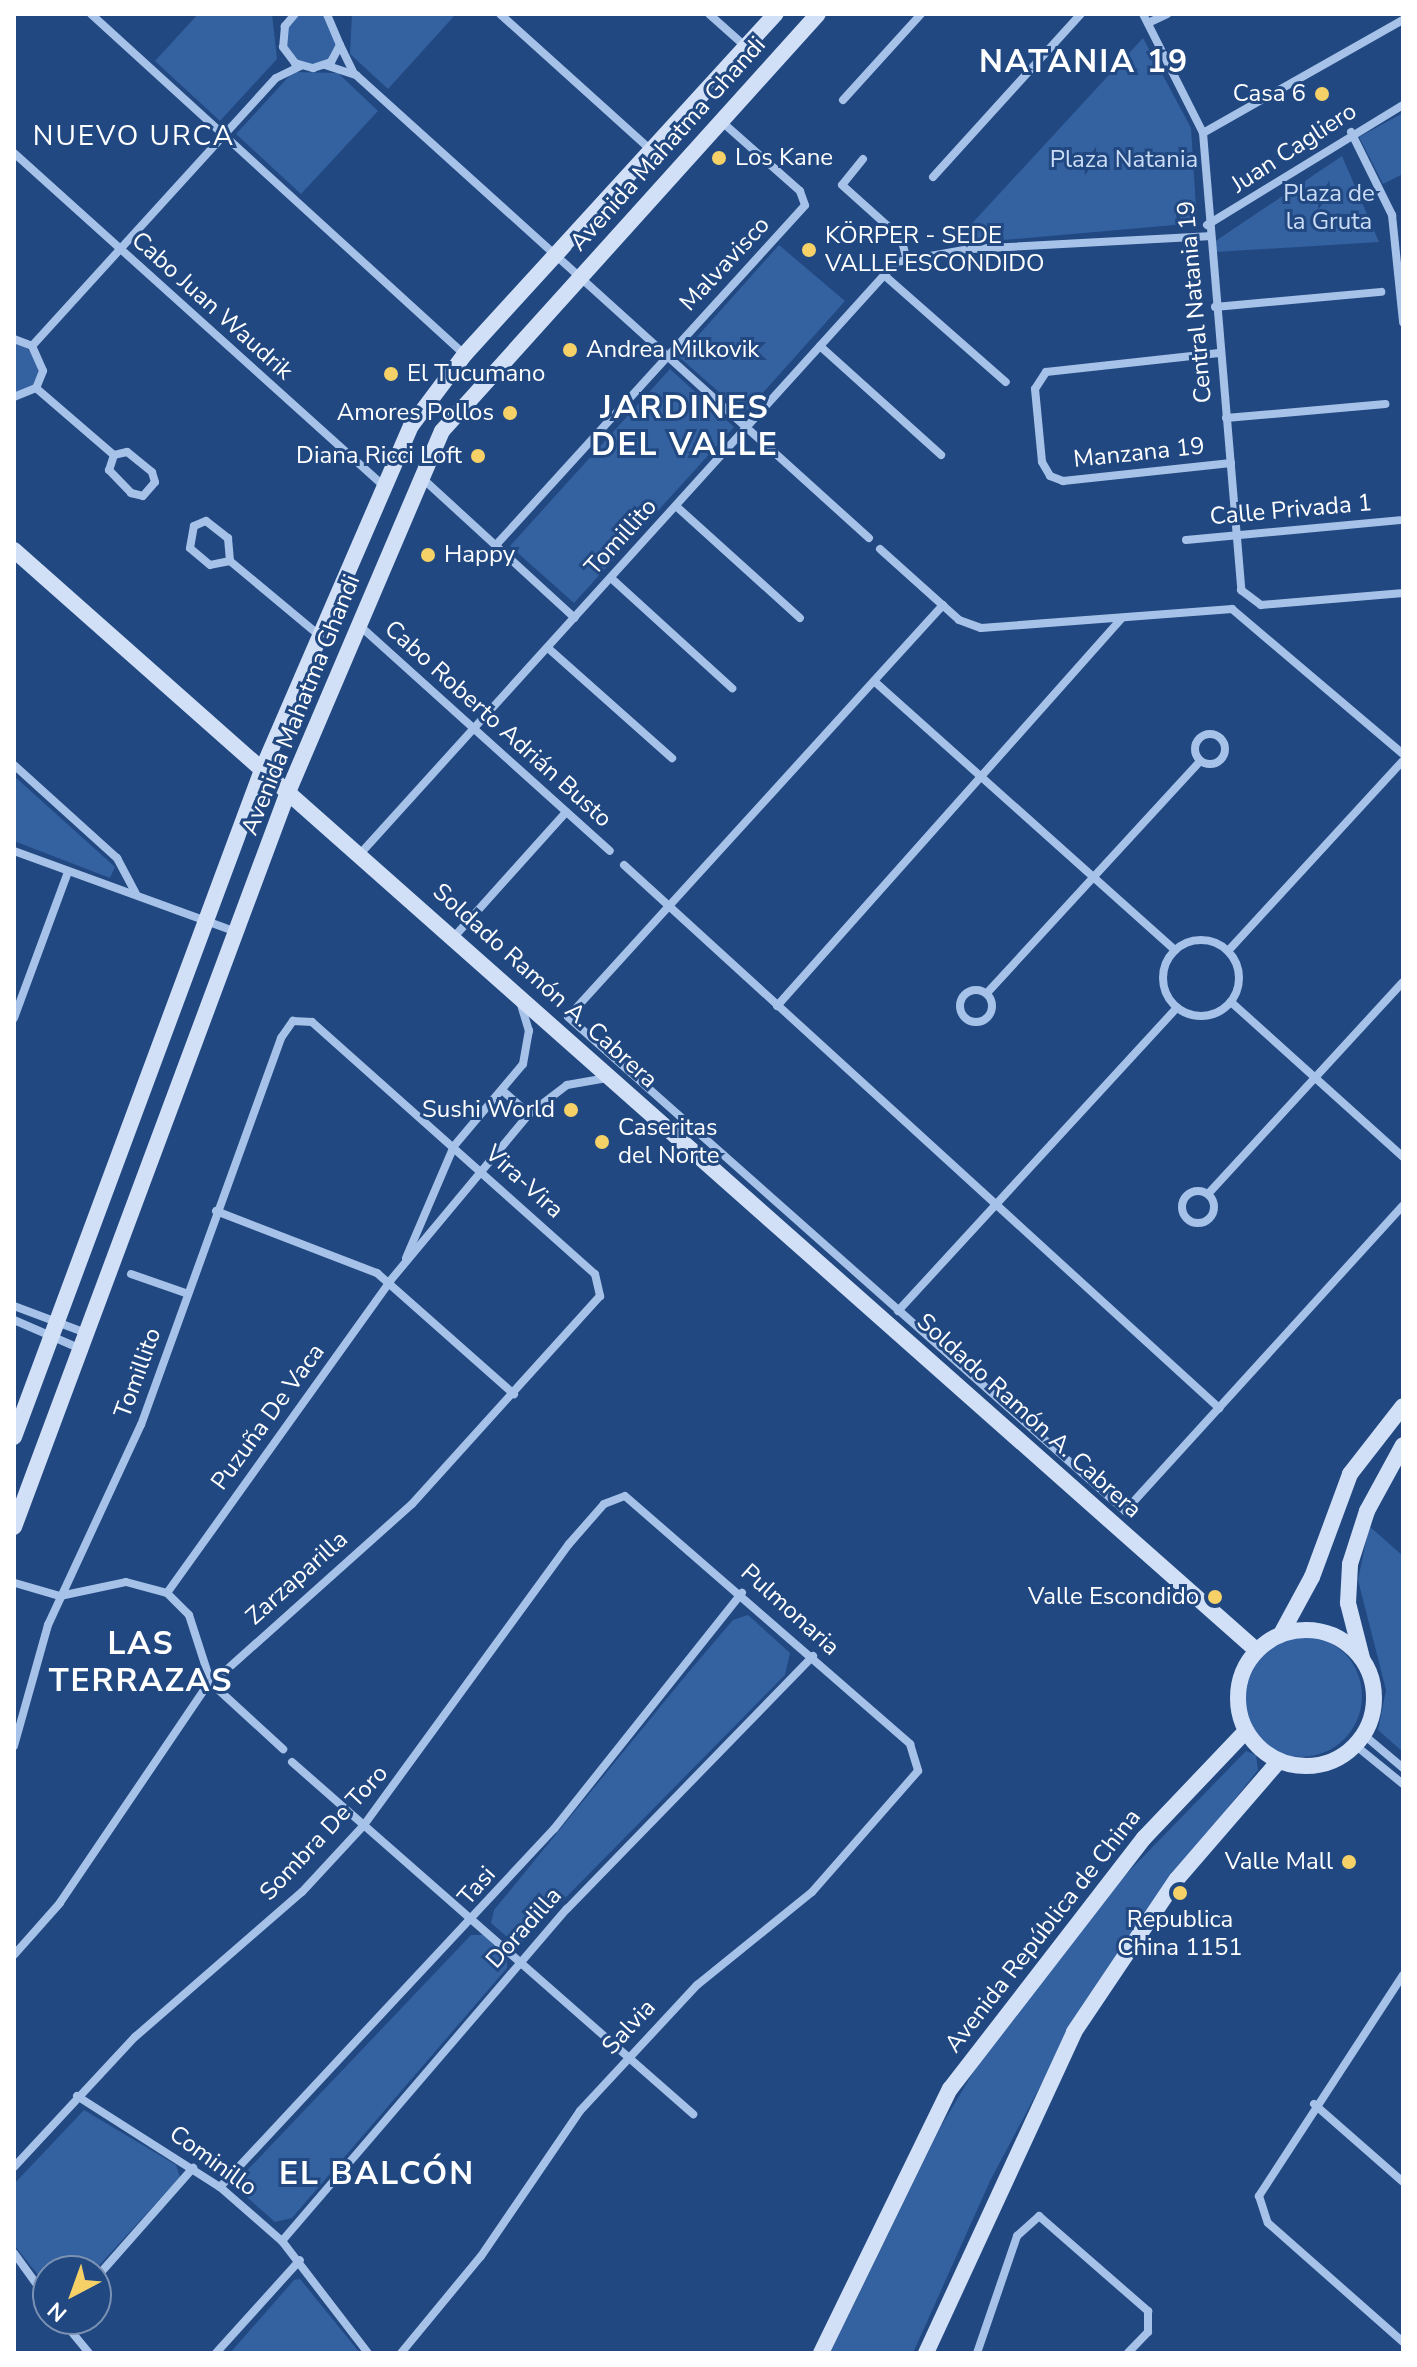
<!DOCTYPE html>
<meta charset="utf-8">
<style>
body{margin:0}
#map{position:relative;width:1417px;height:2367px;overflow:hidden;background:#214881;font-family:"Nunito Sans",sans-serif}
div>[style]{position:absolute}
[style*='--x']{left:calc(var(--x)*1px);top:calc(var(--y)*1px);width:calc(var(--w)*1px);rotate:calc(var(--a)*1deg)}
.green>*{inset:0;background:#3461a0}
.round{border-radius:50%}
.minor>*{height:8px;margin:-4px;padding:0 4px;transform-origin:4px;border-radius:4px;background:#a7c2e8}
.minor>.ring{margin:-4px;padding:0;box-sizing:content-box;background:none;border:8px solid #a7c2e8;border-radius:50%}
.secondary>*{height:16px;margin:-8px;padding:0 8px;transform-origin:8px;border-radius:8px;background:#d1e0f7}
.secondary>.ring{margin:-8px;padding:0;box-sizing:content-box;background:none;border:16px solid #d1e0f7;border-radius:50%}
.dots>*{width:22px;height:22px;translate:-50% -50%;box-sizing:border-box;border:4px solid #214881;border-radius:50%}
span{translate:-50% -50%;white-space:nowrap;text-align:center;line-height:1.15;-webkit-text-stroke:6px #214881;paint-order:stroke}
.poi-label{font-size:24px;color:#fff}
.right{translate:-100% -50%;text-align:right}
.left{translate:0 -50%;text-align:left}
.street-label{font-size:24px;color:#fff}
.park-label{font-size:24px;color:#cbddf6}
.quarter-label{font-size:28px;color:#fff;letter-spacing:2px}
.district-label{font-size:32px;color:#fff;font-weight:700;letter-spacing:2px}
.frame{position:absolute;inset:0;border:16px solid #fff;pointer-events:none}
.north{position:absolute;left:32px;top:2255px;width:80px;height:80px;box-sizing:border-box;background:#214881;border:2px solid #7a91b3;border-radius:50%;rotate:221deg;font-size:22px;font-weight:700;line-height:32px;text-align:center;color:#fff}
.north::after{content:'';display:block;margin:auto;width:28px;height:36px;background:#f5d168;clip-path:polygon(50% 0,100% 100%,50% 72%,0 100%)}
</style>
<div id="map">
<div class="green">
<div class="round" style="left:285px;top:12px;width:54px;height:54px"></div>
<div style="clip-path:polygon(198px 14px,272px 14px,277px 59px,220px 121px,155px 61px)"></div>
<div style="clip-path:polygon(352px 14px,456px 14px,388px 89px,350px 54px)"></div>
<div style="clip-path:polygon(1143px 38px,1191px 128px,1197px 223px,970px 243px,965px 231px)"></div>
<div style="clip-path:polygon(293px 72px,338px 73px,378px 111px,301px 194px,236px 134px)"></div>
<div style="clip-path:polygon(1403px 113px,1403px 174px,1383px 184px,1359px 137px)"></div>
<div style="clip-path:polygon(1342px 156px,1379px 242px,1215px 252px,1214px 242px)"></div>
<div style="clip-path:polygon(779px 245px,845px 301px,744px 414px,679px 357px)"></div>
<div style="clip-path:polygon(14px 338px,42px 361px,35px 388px,14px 397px)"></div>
<div style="clip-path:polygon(670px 369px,734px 427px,574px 603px,510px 546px)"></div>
<div style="clip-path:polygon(14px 776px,115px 867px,110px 878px,14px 841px)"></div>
<div style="clip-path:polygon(1369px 1526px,1403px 1556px,1403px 1752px,1378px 1730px,1386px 1690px,1358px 1580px)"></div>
<div style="clip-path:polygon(748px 1615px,790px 1653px,785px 1675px,518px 1946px,491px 1923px,494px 1910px,687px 1674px,733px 1620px)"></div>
<div class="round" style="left:1240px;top:1635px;width:122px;height:122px"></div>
<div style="clip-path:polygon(1246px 1751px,1256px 1755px,1258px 1770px,1152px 1903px,1061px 2047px,990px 2181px,913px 2353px,830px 2353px,940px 2128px,996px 2034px,1099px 1902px)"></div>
<div style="clip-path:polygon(471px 1935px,483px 1935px,507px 1956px,507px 1968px,292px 2218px,275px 2222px,241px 2192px,238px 2180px)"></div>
<div style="clip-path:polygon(84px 2110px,176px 2165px,180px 2177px,94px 2271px,48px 2271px,48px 2287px,14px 2245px,14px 2184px)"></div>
<div style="clip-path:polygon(300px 2279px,360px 2353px,230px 2353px,294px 2280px)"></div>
</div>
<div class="minor">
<div style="--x:91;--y:14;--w:505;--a:42.35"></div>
<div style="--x:295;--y:14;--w:16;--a:130"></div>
<div style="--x:285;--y:26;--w:21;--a:95"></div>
<div style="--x:283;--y:47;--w:20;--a:53"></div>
<div style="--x:295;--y:63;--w:19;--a:16"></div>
<div style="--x:313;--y:68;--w:19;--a:-18"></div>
<div style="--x:331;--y:62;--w:19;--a:-62"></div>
<div style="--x:340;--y:45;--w:34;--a:-113"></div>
<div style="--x:500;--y:14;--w:202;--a:42"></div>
<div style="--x:709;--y:14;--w:50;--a:41.7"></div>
<div style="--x:1143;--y:14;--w:133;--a:63.2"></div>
<div style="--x:1203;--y:133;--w:459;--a:85.2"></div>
<div style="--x:1241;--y:590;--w:25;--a:37"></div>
<div style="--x:1261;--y:605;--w:143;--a:-4.8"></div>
<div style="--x:1148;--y:23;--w:21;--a:-25"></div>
<div style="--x:340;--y:45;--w:30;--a:64"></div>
<div style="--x:325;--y:65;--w:33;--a:18"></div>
<div style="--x:356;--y:75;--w:691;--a:42.07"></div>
<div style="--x:843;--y:100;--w:116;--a:-47.8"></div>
<div style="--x:1351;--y:132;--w:93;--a:63.7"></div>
<div style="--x:1392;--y:215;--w:108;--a:84.1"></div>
<div style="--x:1203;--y:133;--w:230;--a:-29.5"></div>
<div style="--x:14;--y:153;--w:498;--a:42"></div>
<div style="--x:863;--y:159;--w:33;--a:129"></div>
<div style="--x:842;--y:185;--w:79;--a:41.9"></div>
<div style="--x:901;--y:238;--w:20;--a:75"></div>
<div style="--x:933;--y:177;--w:220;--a:-47.8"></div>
<div style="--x:1207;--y:225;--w:230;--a:-31.5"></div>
<div style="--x:971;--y:249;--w:237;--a:-3.1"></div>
<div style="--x:884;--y:275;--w:162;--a:41.3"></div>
<div style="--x:1215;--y:307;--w:167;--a:-5.2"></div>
<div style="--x:14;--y:339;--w:19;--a:21"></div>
<div style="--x:32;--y:346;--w:27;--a:66"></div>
<div style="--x:43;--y:371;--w:18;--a:112"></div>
<div style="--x:36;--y:388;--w:24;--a:158"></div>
<div style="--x:32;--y:346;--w:362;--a:-47.7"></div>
<div style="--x:276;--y:78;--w:28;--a:-26"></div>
<div style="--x:820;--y:346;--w:163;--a:42"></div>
<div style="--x:1219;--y:353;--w:174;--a:173.7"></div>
<div style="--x:1046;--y:372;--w:20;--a:123"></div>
<div style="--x:1035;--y:389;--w:73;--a:84.5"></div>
<div style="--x:1042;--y:462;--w:16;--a:60"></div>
<div style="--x:1050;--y:476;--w:14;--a:21"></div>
<div style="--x:1063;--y:481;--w:169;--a:-6.1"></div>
<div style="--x:36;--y:388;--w:103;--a:40.7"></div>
<div style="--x:114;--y:455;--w:16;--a:108"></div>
<div style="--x:109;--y:470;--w:32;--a:46"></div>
<div style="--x:131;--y:493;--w:12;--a:14"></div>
<div style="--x:143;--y:496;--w:18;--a:-49"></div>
<div style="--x:155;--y:482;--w:10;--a:-107"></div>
<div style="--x:152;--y:472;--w:32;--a:-141"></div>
<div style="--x:127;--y:452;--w:13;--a:167"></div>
<div style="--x:1226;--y:418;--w:160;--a:-5"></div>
<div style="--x:422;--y:478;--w:207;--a:42.5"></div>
<div style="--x:676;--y:506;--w:167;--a:42.1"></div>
<div style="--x:1186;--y:540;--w:215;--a:-5.3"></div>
<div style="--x:496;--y:545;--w:459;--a:-47.7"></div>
<div style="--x:805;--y:205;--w:15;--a:-110"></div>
<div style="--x:800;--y:191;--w:106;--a:-138.5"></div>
<div style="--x:880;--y:549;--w:106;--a:41.9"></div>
<div style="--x:959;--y:620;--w:23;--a:20"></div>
<div style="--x:981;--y:628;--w:252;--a:-4.3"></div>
<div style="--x:1232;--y:609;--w:224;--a:40.3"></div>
<div style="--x:230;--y:561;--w:20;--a:169"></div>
<div style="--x:210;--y:565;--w:26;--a:-140"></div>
<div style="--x:190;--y:548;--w:22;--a:-80"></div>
<div style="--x:194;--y:526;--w:13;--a:-23"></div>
<div style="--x:206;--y:521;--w:28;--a:38"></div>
<div style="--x:228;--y:538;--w:23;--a:85"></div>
<div style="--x:230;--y:561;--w:117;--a:39.8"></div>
<div style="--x:611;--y:578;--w:164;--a:42.3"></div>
<div style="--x:943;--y:605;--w:557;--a:132.31"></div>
<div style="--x:568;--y:1017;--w:745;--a:41.57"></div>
<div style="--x:1125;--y:1511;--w:413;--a:-47.7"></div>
<div style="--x:360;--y:626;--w:336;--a:42"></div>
<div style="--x:548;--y:648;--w:166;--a:41.6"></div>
<div style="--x:874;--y:681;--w:404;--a:41.8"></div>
<div class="ring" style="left:1195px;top:734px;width:22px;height:22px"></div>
<div style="--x:14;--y:765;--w:139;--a:42.1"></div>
<div style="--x:117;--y:858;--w:40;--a:62"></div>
<div style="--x:14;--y:851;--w:236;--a:20"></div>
<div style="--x:360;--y:854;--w:799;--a:-47.84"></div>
<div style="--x:896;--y:262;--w:69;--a:-10"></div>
<div style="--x:624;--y:865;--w:806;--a:42.38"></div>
<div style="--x:454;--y:937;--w:168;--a:-48.1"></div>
<div class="ring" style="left:1163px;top:940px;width:68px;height:68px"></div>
<div style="--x:1228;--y:951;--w:258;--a:-47.4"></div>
<div class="ring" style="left:960px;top:990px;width:24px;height:24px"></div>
<div style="--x:987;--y:993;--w:315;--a:-47.4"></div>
<div style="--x:1231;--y:1002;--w:232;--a:42"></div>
<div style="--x:777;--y:1006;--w:519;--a:-48.36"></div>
<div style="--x:14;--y:1018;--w:156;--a:-69.7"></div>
<div style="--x:503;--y:1091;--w:35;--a:41"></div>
<div class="ring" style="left:1182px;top:1191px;width:24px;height:24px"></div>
<div style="--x:1208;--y:1194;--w:288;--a:-47.4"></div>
<div style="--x:216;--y:1211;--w:173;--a:21.1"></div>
<div style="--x:377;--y:1273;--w:183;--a:41.5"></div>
<div style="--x:406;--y:1258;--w:122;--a:-66.8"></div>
<div style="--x:454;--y:1146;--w:107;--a:-49.9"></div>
<div style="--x:523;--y:1064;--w:34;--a:-80"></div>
<div style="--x:529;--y:1031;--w:27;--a:-107"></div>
<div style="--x:131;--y:1274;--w:60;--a:19.3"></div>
<div style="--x:14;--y:1306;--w:77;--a:20.6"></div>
<div style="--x:898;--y:1311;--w:412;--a:-47.4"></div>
<div style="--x:14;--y:1320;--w:73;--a:23.4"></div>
<div style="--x:15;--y:1583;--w:47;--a:16.1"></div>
<div style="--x:60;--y:1596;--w:67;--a:-12"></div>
<div style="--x:126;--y:1582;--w:42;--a:15"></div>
<div style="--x:167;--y:1593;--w:31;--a:45"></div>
<div style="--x:189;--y:1615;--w:71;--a:72.1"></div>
<div style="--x:211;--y:1683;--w:98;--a:42.5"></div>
<div style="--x:167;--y:1593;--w:384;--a:-54.4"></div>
<div style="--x:390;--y:1281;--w:217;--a:-50.2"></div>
<div style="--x:529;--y:1114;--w:48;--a:-37.3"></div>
<div style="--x:567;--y:1085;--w:39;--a:-10"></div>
<div style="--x:1364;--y:1735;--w:51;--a:40.2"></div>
<div style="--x:1355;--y:1745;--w:62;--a:39.1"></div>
<div style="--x:14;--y:1746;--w:126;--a:-74.3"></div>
<div style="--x:48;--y:1625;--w:221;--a:-65.1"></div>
<div style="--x:141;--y:1425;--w:412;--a:-70.1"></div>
<div style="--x:281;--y:1038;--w:21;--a:-55"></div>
<div style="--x:293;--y:1021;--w:19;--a:3"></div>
<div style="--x:312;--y:1022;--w:379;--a:41.7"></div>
<div style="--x:595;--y:1274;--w:23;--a:77"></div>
<div style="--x:600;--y:1296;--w:280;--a:132.1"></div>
<div style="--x:412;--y:1504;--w:279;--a:138.2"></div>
<div style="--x:204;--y:1690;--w:257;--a:124.1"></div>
<div style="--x:60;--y:1903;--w:69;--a:131.5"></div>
<div style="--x:292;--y:1762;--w:534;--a:41.28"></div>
<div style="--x:1403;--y:1975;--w:264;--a:123.1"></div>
<div style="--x:1259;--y:2196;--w:28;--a:72"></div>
<div style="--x:1268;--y:2223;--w:180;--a:41.4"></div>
<div style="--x:77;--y:2096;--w:169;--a:32.5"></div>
<div style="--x:220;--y:2187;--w:82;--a:41.1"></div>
<div style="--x:282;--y:2241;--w:141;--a:52.5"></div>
<div style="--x:1314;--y:2104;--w:118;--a:41.2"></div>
<div style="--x:14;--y:2167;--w:178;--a:-47.1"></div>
<div style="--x:135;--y:2037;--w:221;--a:-41"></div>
<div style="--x:302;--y:1892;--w:91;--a:-47.2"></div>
<div style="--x:364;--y:1825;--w:348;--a:-53.9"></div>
<div style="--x:569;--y:1544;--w:53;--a:-48.8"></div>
<div style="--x:604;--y:1504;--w:22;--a:-21"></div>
<div style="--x:625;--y:1496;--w:378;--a:41"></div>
<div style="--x:910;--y:1744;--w:28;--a:73"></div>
<div style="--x:918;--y:1771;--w:161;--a:131.2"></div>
<div style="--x:812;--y:1892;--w:148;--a:141"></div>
<div style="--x:697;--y:1985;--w:172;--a:132.9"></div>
<div style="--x:580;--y:2111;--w:176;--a:124.3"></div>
<div style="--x:481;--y:2256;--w:126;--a:129.5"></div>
<div style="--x:220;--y:2187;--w:490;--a:-47"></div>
<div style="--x:554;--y:1829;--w:302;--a:-51.5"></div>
<div style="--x:282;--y:2241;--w:438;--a:-49.4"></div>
<div style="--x:567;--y:1909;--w:353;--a:-45.8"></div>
<div style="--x:14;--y:2253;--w:58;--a:54.1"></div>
<div style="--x:96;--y:2278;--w:147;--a:-48.6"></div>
<div style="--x:61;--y:2319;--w:44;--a:50.5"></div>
<div style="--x:216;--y:2353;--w:125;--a:-47.9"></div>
<div style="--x:977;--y:2353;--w:124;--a:-71.1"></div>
<div style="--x:1017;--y:2236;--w:30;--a:-42"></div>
<div style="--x:1039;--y:2216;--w:145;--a:41.1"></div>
<div style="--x:1148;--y:2311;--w:21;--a:90"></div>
<div style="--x:1148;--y:2332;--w:29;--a:134"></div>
</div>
<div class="secondary">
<div style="--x:14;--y:550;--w:1660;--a:41.53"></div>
<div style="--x:14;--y:1437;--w:712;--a:-69.6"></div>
<div style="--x:262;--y:770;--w:375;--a:-66.6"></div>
<div style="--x:411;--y:426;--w:90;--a:-53.1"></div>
<div style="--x:465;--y:354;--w:461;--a:-47.6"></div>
<div style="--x:14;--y:1527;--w:784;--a:-69.56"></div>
<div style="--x:288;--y:792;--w:392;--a:-66.9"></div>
<div style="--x:442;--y:431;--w:561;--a:-47.96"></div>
<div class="ring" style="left:1238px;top:1630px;width:120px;height:120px"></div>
<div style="--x:1281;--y:1634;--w:65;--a:-61.5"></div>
<div style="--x:1312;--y:1577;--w:110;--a:-69.7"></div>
<div style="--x:1350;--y:1474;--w:86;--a:-52.1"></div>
<div style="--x:1362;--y:1658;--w:57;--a:-104.3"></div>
<div style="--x:1348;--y:1603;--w:39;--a:-87"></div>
<div style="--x:1350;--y:1564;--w:56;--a:-72.2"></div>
<div style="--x:1367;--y:1511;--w:75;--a:-61.4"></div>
<div style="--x:821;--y:2353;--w:294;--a:-64"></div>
<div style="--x:950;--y:2089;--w:317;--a:-52.3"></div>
<div style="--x:1144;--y:1838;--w:148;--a:-46.4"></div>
<div style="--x:926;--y:2353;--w:353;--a:-65.2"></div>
<div style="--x:1074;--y:2032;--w:184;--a:-56.1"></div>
<div style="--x:1177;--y:1879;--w:156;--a:-49.2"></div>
</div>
<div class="dots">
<div style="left:1322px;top:94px;background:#f5d168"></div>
<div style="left:719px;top:158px;background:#f5d168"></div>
<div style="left:809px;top:250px;background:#f5d168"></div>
<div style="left:570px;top:350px;background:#f5d168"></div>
<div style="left:391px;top:374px;background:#f5d168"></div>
<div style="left:510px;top:413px;background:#f5d168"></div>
<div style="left:478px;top:456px;background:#f5d168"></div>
<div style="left:428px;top:555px;background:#f5d168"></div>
<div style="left:571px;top:1110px;background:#f5d168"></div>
<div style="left:602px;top:1142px;background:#f5d168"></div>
<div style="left:1215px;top:1597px;background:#f5d168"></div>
<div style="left:1349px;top:1862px;background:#f5d168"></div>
<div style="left:1180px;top:1893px;background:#f5d168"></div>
</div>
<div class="poi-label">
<span class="right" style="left:1306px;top:94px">Casa 6</span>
<span class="left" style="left:735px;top:158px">Los Kane</span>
<span class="left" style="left:825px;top:250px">KÖRPER - SEDE<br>VALLE ESCONDIDO</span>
<span class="left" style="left:586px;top:350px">Andrea Milkovik</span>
<span class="left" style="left:407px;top:374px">El Tucumano</span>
<span class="right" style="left:494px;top:413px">Amores Pollos</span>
<span class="right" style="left:462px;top:456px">Diana Ricci Loft</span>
<span class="left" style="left:444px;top:555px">Happy</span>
<span class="right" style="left:555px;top:1110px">Sushi World</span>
<span class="left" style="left:618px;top:1142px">Caseritas<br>del Norte</span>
<span class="right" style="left:1199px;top:1597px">Valle Escondido</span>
<span class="right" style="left:1333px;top:1862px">Valle Mall</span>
<span style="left:1180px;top:1934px">Republica<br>China 1151</span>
</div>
<div class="street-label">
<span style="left:668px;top:144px;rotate:-48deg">Avenida Mahatma Ghandi</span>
<span style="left:1294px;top:148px;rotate:-33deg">Juan Cagliero</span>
<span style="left:725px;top:264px;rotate:-47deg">Malvavisco</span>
<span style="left:1195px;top:302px;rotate:-95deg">Central Natania 19</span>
<span style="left:212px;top:306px;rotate:42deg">Cabo Juan Waudrik</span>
<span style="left:1139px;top:453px;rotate:-6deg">Manzana 19</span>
<span style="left:1291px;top:510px;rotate:-5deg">Calle Privada 1</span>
<span style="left:621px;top:537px;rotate:-48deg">Tomillito</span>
<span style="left:301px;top:705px;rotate:-68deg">Avenida Mahatma Ghandi</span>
<span style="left:498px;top:724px;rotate:42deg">Cabo Roberto Adrián Busto</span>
<span style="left:545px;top:986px;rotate:42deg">Soldado Ramón A. Cabrera</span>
<span style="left:524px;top:1182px;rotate:42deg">Vira-Vira</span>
<span style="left:138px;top:1373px;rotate:-70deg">Tomillito</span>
<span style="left:1029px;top:1416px;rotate:42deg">Soldado Ramón A. Cabrera</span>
<span style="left:268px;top:1417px;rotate:-54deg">Puzuña De Vaca</span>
<span style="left:297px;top:1578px;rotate:-42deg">Zarzaparilla</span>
<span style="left:790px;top:1610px;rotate:42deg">Pulmonaria</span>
<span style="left:324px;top:1833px;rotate:-47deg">Sombra De Toro</span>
<span style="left:477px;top:1886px;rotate:-49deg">Tasi</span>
<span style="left:524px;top:1928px;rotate:-48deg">Doradilla</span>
<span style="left:1043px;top:1931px;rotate:-52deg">Avenida República de China</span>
<span style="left:629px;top:2027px;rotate:-47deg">Salvia</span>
<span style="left:213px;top:2161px;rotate:36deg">Cominillo</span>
</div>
<div class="park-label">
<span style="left:1124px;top:160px">Plaza Natania</span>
<span style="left:1329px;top:208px">Plaza de<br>la Gruta</span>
</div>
<div class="quarter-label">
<span style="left:134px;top:136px">NUEVO URCA</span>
</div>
<div class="district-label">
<span style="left:1084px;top:62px">NATANIA 19</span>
<span style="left:685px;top:427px">JARDINES<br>DEL VALLE</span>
<span style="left:141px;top:1663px">LAS<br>TERRAZAS</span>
<span style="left:377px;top:2174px">EL BALCÓN</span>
</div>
<div class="frame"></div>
<div class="north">N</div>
</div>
